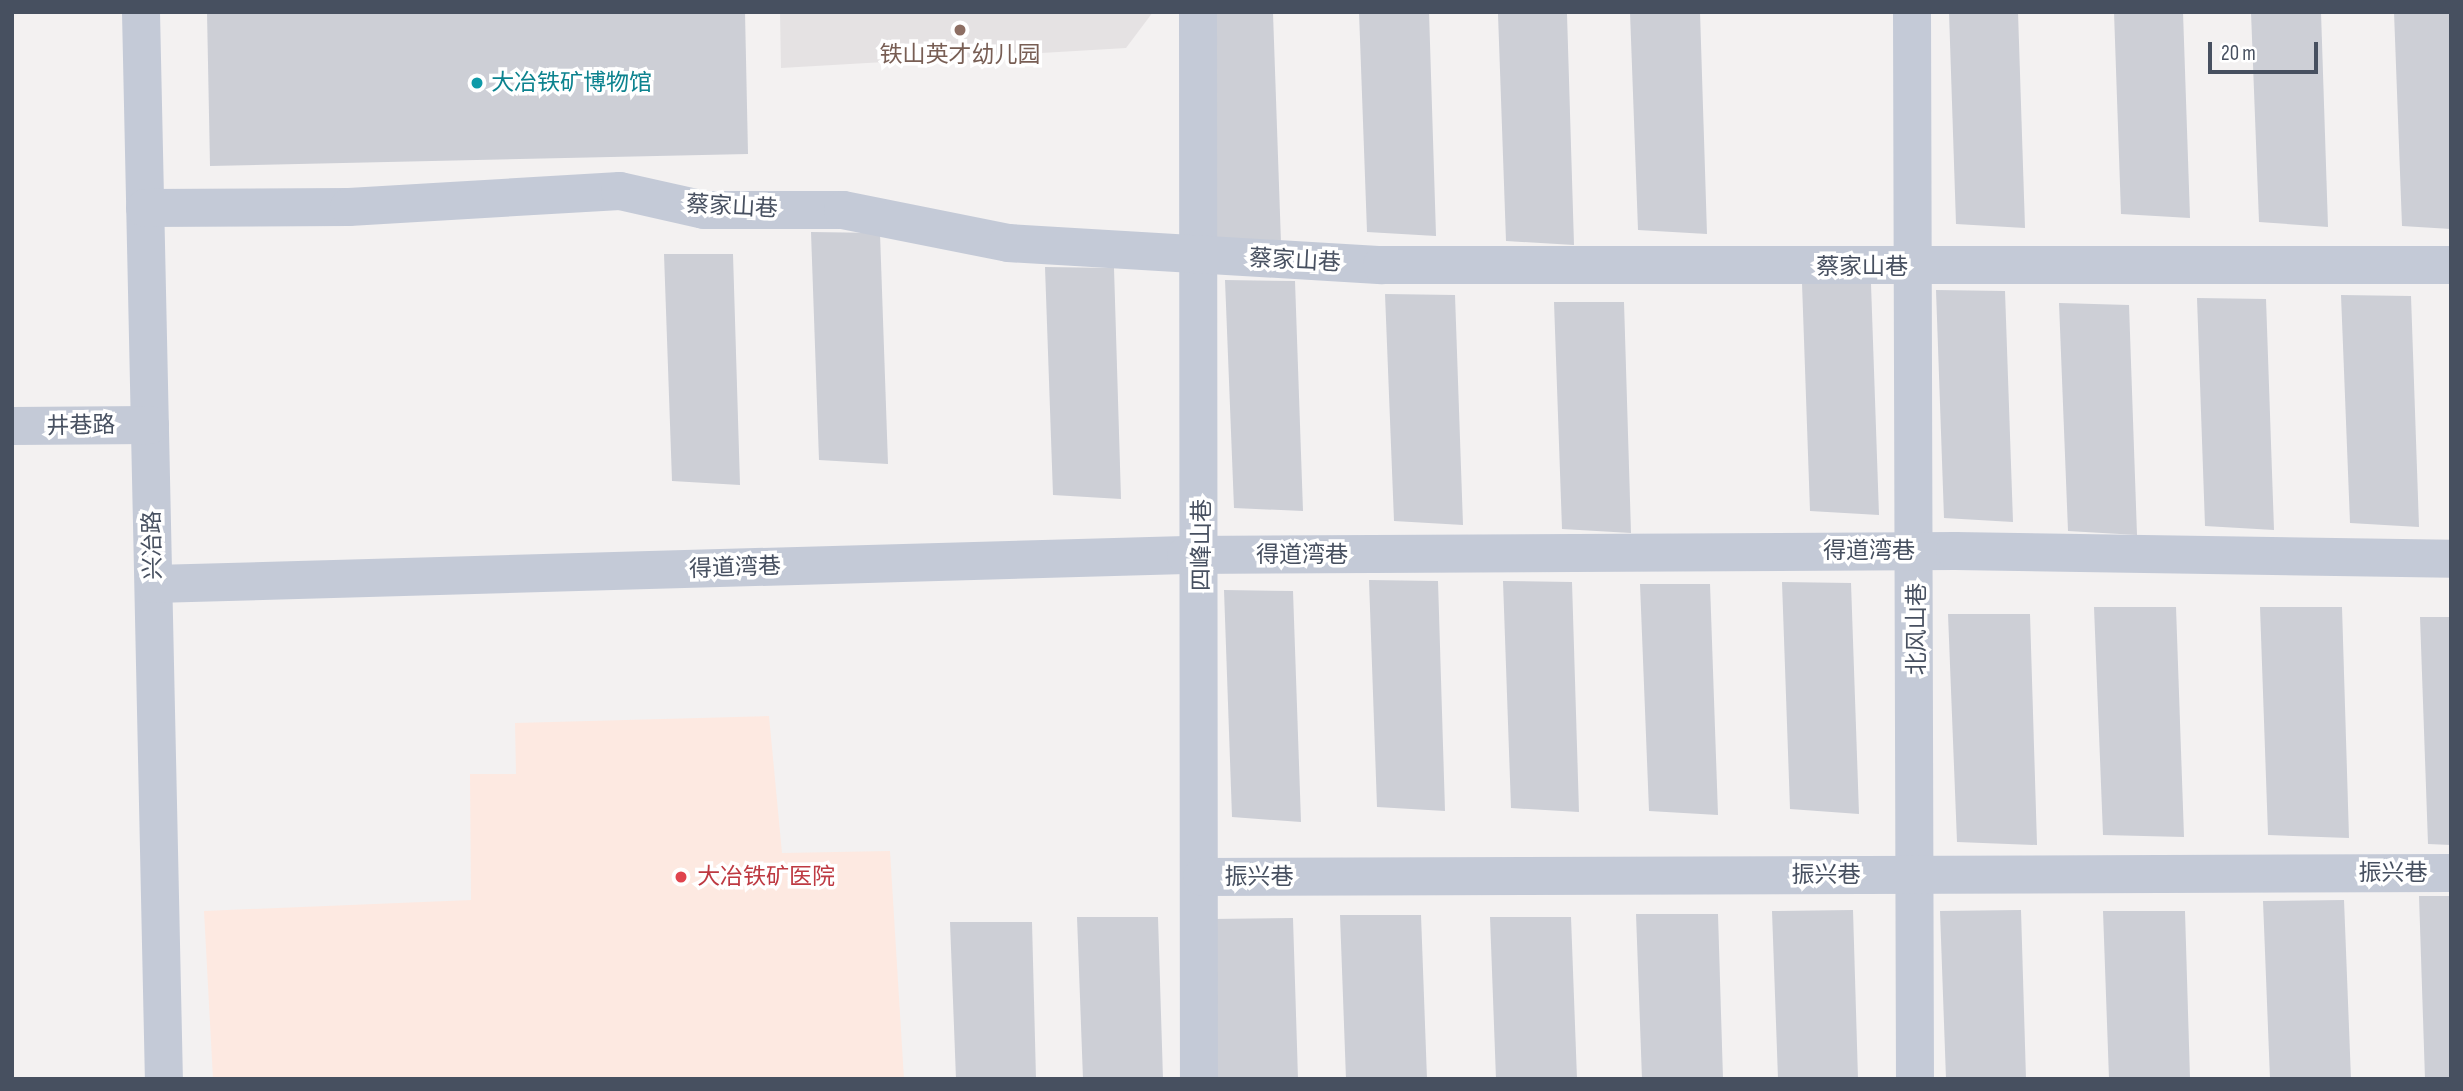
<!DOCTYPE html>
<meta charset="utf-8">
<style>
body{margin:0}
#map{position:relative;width:2463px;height:1091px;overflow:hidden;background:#f3f1f1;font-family:"Sofia Sans Condensed","Noto Sans SC",sans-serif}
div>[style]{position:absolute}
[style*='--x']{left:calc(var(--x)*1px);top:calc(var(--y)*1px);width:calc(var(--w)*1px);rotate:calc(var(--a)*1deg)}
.education>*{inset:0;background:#e5e2e3}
.medical>*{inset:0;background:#fde9e1}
.building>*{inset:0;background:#cdcfd6}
.minor>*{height:38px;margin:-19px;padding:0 19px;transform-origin:19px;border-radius:19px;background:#c4cad7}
.dots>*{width:19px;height:19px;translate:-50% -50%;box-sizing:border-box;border:4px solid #fff;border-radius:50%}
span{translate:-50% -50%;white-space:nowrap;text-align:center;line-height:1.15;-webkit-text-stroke:7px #fff;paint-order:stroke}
.education-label{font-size:23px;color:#785e54}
.culture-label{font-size:23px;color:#0d838f}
.left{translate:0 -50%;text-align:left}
.street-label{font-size:23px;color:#475060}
.health-label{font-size:23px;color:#be3a42}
.frame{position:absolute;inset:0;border:14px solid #475060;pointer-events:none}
.scale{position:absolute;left:2208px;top:42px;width:110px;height:32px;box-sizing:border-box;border:4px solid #475060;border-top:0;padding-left:9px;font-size:21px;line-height:24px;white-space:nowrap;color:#475060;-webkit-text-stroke:5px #fff;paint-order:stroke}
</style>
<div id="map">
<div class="education">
<div style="clip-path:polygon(780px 12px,1153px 12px,1126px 48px,781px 68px)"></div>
</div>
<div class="medical">
<div style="clip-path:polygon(769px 716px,782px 853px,890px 851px,904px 1079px,213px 1079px,204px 911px,471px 900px,470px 774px,516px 774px,515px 723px)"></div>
</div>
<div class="building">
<div style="clip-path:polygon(207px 12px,745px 12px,748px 154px,210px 166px)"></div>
<div style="clip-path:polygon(1204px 12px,1273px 13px,1281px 243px,1212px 239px)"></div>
<div style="clip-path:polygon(1359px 12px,1429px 12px,1436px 236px,1367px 232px)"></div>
<div style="clip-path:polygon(1630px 12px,1700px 12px,1707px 234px,1638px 230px)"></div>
<div style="clip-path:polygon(1949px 12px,2018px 12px,2025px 228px,1956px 224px)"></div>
<div style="clip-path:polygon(2114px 12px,2183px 12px,2190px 218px,2121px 214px)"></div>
<div style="clip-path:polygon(2251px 12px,2321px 12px,2328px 227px,2259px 222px)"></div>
<div style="clip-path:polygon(2394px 12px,2451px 12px,2451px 229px,2402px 226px)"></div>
<div style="clip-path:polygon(1498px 14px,1567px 14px,1574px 245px,1506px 241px)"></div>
<div style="clip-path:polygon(811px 232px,880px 233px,888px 464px,819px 460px)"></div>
<div style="clip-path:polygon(664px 254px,733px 254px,740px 485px,672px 481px)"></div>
<div style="clip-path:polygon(1045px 267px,1114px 268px,1121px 499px,1053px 495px)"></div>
<div style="clip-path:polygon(1225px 280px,1295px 281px,1303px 511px,1234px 508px)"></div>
<div style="clip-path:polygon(1802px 283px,1871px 284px,1879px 515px,1810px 511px)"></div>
<div style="clip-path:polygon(1936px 290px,2005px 291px,2013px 522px,1944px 518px)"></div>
<div style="clip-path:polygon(1385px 294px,1455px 295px,1463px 525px,1394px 521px)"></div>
<div style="clip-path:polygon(2341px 295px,2411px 296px,2419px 527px,2350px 523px)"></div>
<div style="clip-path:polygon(2197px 298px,2266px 299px,2274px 530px,2205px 526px)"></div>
<div style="clip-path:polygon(1554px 302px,1624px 302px,1631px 533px,1562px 529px)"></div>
<div style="clip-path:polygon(2059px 303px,2129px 305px,2137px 535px,2068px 531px)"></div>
<div style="clip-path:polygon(1369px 580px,1438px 581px,1445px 811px,1377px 807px)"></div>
<div style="clip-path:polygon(1503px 581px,1572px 582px,1579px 812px,1511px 808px)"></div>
<div style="clip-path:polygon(1782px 582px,1851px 583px,1859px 814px,1790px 809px)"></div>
<div style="clip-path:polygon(1640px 584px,1710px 584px,1718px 815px,1649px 811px)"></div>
<div style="clip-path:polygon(1224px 590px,1293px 591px,1301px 822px,1232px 817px)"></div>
<div style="clip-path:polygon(2094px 607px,2176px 607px,2184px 837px,2103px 835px)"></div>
<div style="clip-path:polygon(2260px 607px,2342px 607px,2349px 838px,2268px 835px)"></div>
<div style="clip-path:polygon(1948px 614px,2030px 614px,2037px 845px,1957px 842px)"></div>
<div style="clip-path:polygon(2420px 617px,2451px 617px,2451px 845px,2428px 844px)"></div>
<div style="clip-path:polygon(2419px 896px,2451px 896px,2451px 1079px,2425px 1079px)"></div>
<div style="clip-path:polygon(2344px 900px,2351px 1079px,2270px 1079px,2263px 901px)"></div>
<div style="clip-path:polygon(1853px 910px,1858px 1079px,1778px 1079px,1772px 911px)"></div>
<div style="clip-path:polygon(2021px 910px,2026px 1079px,1946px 1079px,1940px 911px)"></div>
<div style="clip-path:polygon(2103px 911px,2185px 911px,2190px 1079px,2109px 1079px)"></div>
<div style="clip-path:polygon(1636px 914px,1718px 914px,1723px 1079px,1642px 1079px)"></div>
<div style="clip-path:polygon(1340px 915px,1421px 915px,1427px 1079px,1346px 1079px)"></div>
<div style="clip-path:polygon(1077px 917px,1158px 917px,1163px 1079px,1083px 1079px)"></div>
<div style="clip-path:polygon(1490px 917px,1571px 917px,1577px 1079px,1496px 1079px)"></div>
<div style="clip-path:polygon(1293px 918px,1298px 1079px,1217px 1079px,1211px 919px)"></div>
<div style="clip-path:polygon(950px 922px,1032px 922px,1036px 1079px,956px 1079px)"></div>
</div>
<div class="minor">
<div style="--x:141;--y:12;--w:1067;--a:88.77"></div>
<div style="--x:1198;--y:12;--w:1067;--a:89.95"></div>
<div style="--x:1912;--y:12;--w:1067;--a:89.84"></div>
<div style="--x:145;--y:208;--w:204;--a:-0.3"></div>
<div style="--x:349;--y:207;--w:271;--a:-3.4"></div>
<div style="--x:620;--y:191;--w:86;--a:12.7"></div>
<div style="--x:704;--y:210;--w:139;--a:0"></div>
<div style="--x:843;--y:210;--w:168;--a:11.3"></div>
<div style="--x:1008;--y:243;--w:375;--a:3.4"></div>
<div style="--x:1382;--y:265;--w:1069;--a:0"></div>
<div style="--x:12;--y:426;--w:138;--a:-0.4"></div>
<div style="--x:154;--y:584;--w:1032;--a:-1.61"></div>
<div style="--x:1186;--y:555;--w:769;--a:-0.3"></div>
<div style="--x:1955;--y:551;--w:496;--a:0.9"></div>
<div style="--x:1202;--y:877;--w:1249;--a:-0.18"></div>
</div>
<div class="dots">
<div style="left:960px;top:30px;background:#8d6e63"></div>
<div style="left:477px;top:83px;background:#0f9aa8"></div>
<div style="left:681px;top:877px;background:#e0444e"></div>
</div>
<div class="education-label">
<span style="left:960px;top:55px">铁山英才幼儿园</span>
</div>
<div class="culture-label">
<span class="left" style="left:491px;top:83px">大冶铁矿博物馆</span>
</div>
<div class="street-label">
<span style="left:732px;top:207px;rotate:3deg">蔡家山巷</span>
<span style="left:1295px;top:261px;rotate:3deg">蔡家山巷</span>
<span style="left:1862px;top:267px">蔡家山巷</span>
<span style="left:81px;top:426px;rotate:-1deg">井巷路</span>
<span style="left:153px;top:545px;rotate:-91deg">兴冶路</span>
<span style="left:1202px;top:545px;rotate:-90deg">四峰山巷</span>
<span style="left:1869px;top:551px">得道湾巷</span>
<span style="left:1302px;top:555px">得道湾巷</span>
<span style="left:735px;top:568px;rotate:-2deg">得道湾巷</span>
<span style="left:1917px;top:629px;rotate:-90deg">北风山巷</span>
<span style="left:2393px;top:873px">振兴巷</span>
<span style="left:1826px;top:875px">振兴巷</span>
<span style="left:1259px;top:877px">振兴巷</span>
</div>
<div class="health-label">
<span class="left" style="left:697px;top:877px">大冶铁矿医院</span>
</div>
<div class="frame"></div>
<div class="scale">20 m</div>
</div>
